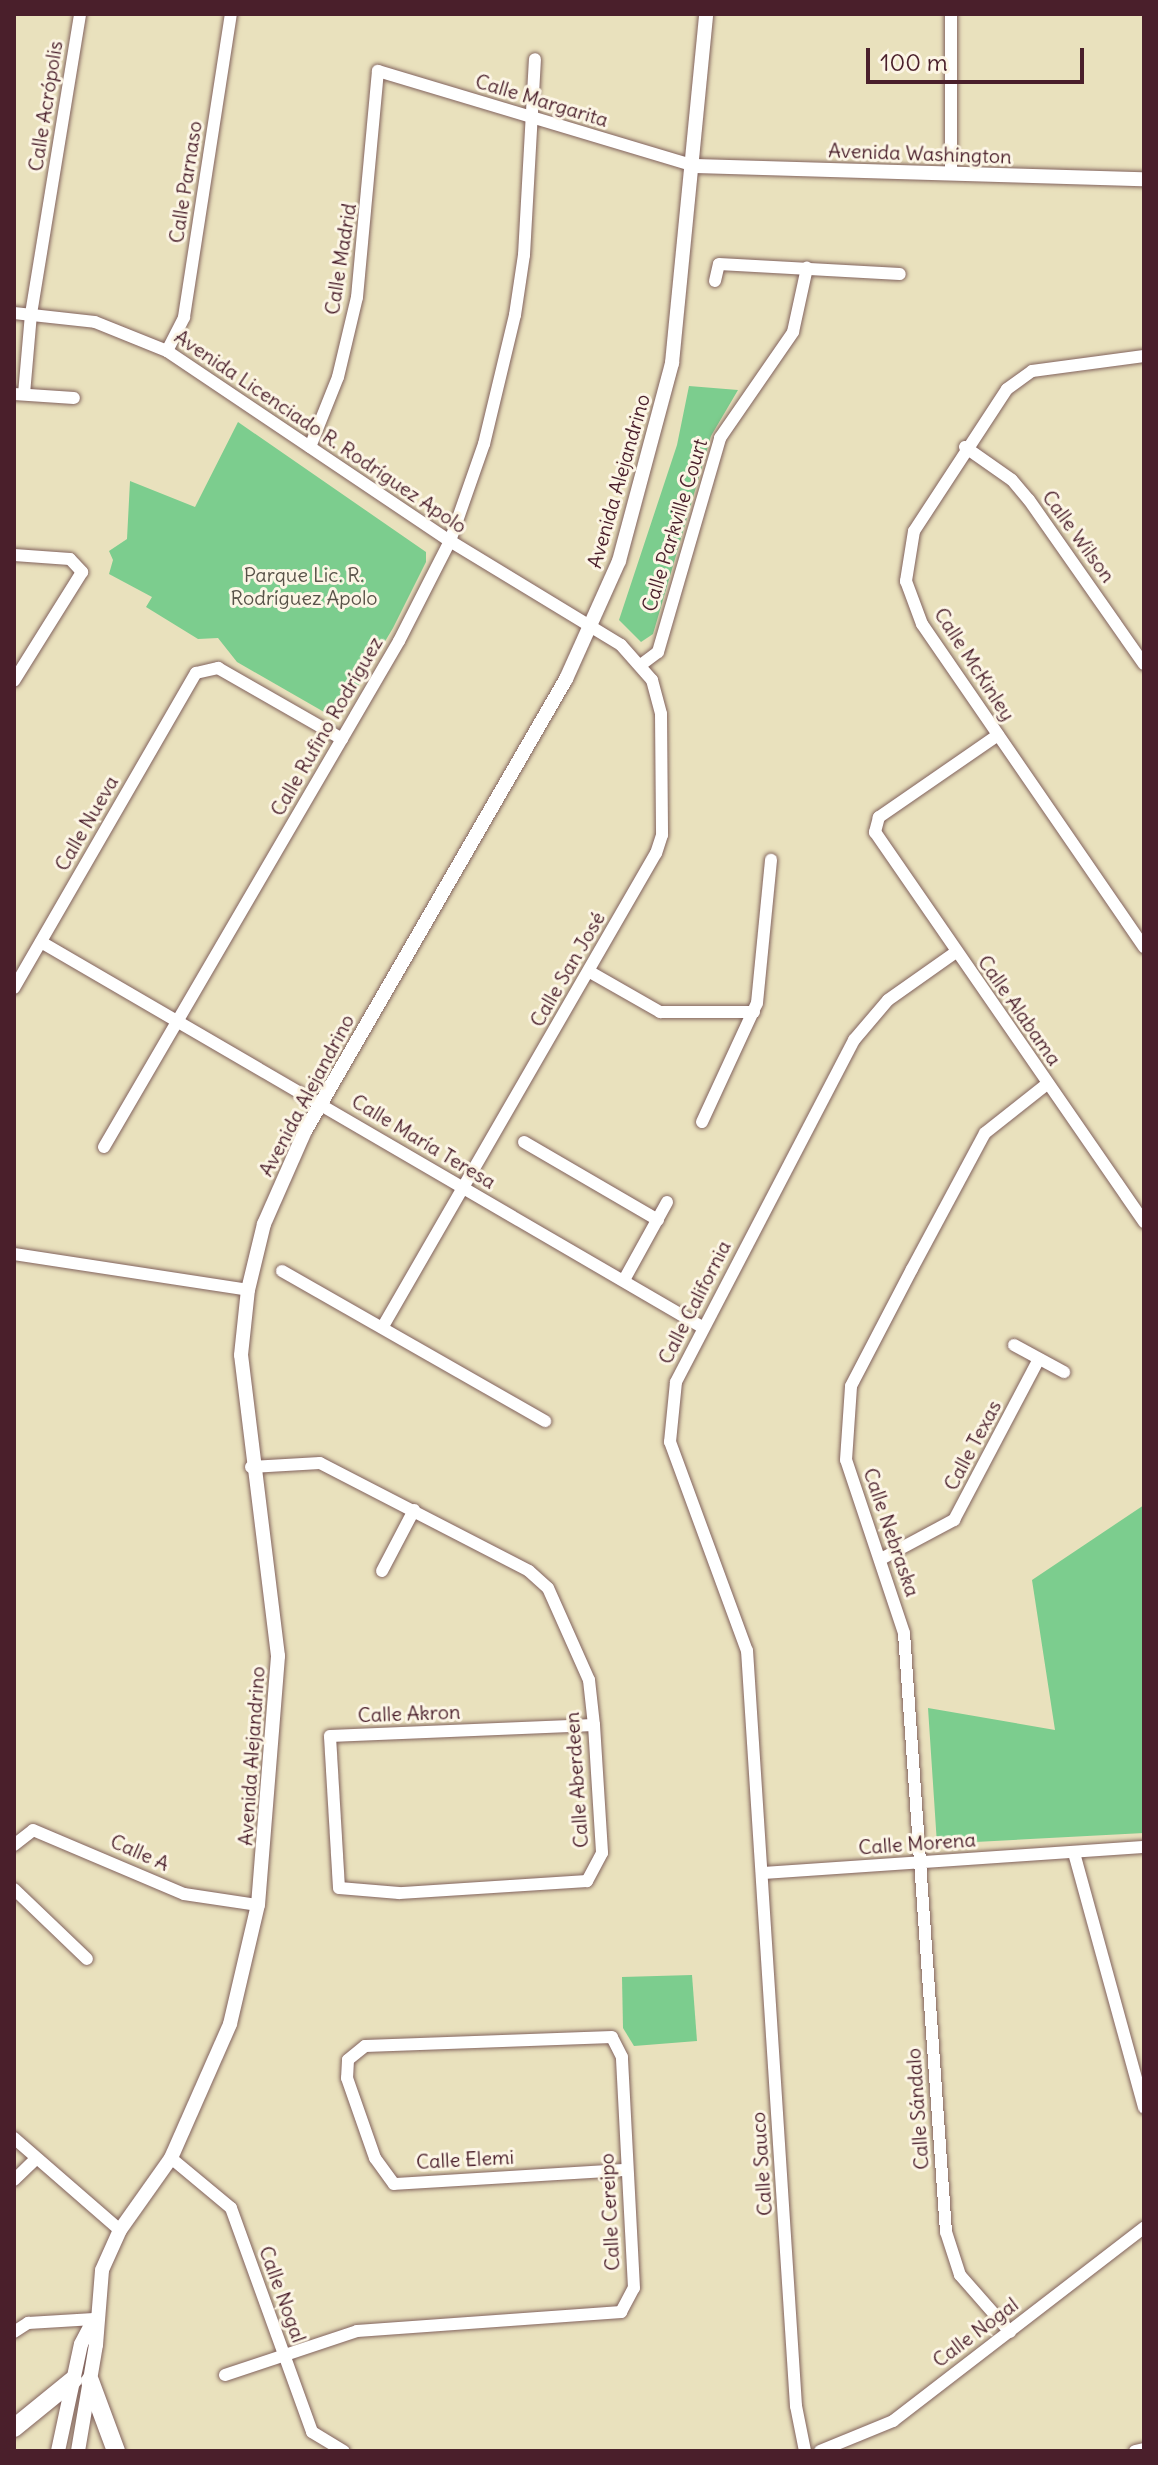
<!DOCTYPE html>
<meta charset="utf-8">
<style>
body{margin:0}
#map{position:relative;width:1158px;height:2465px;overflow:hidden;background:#e9e1bd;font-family:Delius,sans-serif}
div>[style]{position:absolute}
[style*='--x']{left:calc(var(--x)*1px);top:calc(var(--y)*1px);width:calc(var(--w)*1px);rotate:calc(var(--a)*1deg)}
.green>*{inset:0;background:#7ccd8e}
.roads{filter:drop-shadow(0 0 2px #82635e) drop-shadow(0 0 2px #82635e)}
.minor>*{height:12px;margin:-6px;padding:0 6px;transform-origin:6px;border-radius:6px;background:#fff}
.tertiary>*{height:14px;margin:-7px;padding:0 7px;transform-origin:7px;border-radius:7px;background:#fff}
.primary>*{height:18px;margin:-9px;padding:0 9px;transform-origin:9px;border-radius:9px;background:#fff}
span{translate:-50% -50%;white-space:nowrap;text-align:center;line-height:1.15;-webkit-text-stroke:6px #fcf5e5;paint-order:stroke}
.street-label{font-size:20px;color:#4a1f2b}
.park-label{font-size:20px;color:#595349}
.frame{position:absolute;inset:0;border:16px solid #4a1f2b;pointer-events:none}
.scale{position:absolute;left:866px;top:48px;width:218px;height:36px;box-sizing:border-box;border:4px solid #4a1f2b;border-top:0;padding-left:10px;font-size:24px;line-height:28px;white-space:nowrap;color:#4a1f2b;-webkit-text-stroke:6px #fcf5e5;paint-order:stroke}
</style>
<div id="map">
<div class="green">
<div style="clip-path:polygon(689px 386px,738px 390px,711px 436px,653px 634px,641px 642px,619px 620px,677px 445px)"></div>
<div style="clip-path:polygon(238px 422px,426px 552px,426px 562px,393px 628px,338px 720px,237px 662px,218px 638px,198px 639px,146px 607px,152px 597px,109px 574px,113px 560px,109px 551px,127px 539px,130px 481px,195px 507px)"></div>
<div style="clip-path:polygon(1144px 1505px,1144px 1833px,937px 1844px,928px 1708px,1055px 1730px,1032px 1580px)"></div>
<div style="clip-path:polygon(692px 1975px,697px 2041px,634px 2046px,623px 2028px,622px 1977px)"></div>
</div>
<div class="roads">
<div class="minor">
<div style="--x:951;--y:14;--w:159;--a:90"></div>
<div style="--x:715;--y:281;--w:17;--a:-77"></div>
<div style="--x:719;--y:264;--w:181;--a:3.2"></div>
<div style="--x:14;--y:313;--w:81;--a:6.3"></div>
<div style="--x:95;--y:322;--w:78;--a:21.9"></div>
<div style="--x:167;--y:351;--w:341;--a:33.9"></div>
<div style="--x:450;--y:541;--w:200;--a:31.3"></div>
<div style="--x:621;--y:645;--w:47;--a:48.5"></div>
<div style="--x:652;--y:680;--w:35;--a:75"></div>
<div style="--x:661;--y:714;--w:121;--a:89.5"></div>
<div style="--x:662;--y:835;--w:19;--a:108"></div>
<div style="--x:656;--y:853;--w:548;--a:119.98"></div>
<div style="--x:167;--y:351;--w:38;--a:-63"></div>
<div style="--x:184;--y:317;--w:307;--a:-81.2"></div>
<div style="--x:1144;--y:356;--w:113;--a:172.4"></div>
<div style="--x:1032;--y:371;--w:31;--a:144"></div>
<div style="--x:1007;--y:389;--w:170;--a:123.2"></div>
<div style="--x:914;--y:531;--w:51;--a:99.1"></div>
<div style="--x:906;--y:581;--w:46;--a:69.6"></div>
<div style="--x:922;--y:624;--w:392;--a:55.5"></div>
<div style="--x:14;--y:394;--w:60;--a:3.8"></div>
<div style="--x:24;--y:394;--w:80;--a:-85"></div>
<div style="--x:31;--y:314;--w:304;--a:-80.7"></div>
<div style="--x:310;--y:447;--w:75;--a:-68.2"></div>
<div style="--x:338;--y:377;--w:82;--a:-76.6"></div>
<div style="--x:357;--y:297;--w:227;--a:-84.7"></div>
<div style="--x:378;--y:71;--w:330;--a:16.7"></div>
<div style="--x:965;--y:447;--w:57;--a:35.1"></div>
<div style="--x:1012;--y:480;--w:26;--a:50"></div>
<div style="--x:1029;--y:500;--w:200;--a:55"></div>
<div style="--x:14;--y:555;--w:56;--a:4.1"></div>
<div style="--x:70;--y:559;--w:18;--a:47"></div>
<div style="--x:82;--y:572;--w:128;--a:122"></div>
<div style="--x:642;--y:664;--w:20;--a:-37"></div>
<div style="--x:658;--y:652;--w:223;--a:-73.8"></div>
<div style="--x:720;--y:438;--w:129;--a:-55.4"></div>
<div style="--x:793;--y:332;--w:66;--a:-77.7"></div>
<div style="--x:998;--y:735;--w:145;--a:145.4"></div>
<div style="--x:879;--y:817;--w:16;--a:105"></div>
<div style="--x:875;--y:832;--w:474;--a:55.4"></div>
<div style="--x:41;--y:942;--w:765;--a:30.22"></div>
<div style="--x:590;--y:972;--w:81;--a:29.7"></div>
<div style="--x:660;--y:1012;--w:94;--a:0"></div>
<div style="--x:14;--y:988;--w:364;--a:-60"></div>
<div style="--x:196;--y:673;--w:23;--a:-13"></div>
<div style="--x:218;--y:668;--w:143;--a:29.8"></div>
<div style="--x:702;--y:1122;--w:131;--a:-65.2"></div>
<div style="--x:757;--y:1003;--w:144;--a:-84.4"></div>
<div style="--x:524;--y:1142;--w:155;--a:30.2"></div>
<div style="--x:104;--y:1147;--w:586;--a:-59.76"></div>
<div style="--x:399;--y:641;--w:112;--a:-63"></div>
<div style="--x:450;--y:541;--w:103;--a:-70.7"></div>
<div style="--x:484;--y:444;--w:133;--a:-76.5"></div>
<div style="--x:515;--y:315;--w:61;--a:-81.5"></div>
<div style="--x:524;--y:255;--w:196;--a:-86.8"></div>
<div style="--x:14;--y:1254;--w:237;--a:8.7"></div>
<div style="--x:282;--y:1271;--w:303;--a:29.7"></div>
<div style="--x:624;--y:1280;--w:89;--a:-61.1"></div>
<div style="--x:1014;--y:1345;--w:57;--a:28.4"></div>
<div style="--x:251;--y:1467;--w:69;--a:-3.3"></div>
<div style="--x:320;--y:1463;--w:235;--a:27.3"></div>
<div style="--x:529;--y:1571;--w:25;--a:42"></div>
<div style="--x:548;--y:1588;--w:101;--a:66"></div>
<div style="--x:589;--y:1680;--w:45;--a:83.7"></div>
<div style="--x:594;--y:1725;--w:128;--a:86.4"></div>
<div style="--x:602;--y:1853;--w:32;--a:118"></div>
<div style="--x:587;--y:1881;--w:188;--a:176.3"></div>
<div style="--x:399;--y:1893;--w:60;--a:-175.2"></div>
<div style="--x:339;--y:1888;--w:152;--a:-93.4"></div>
<div style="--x:330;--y:1736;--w:264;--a:-2.4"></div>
<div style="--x:883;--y:1558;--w:81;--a:-28.2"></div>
<div style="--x:954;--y:1520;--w:182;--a:-62.2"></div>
<div style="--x:382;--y:1571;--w:69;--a:-62.3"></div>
<div style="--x:14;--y:1845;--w:24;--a:-38"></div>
<div style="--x:33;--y:1830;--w:164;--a:23"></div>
<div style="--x:184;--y:1894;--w:75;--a:8.5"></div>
<div style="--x:1074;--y:1853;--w:264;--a:74.6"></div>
<div style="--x:762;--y:1873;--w:383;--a:-3.9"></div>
<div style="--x:14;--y:1889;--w:101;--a:43.8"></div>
<div style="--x:14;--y:2138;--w:140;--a:41"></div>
<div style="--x:171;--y:2158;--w:78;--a:39.8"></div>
<div style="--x:231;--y:2208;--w:238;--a:70.1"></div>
<div style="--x:312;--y:2432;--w:37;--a:31"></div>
<div style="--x:14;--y:2180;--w:30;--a:-44"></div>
<div style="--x:14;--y:2332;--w:17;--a:-33"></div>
<div style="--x:28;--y:2323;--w:66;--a:-3.5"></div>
<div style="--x:1010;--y:2332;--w:76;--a:-131.3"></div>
<div style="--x:960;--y:2275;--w:45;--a:-108"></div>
<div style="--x:946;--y:2232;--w:600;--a:-94.01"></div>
<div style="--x:904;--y:1633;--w:182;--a:-108.5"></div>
<div style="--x:846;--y:1460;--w:74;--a:-86.1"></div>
<div style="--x:851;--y:1386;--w:132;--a:-62.5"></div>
<div style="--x:912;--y:1269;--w:154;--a:-61.8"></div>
<div style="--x:985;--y:1133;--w:79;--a:-38.3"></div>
<div style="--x:225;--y:2375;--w:139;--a:-18.4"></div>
<div style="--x:357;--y:2331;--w:265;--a:-4.1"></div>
<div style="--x:621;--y:2312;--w:27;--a:-62"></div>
<div style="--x:634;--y:2288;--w:231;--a:-93"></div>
<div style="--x:622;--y:2057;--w:22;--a:-117"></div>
<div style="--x:612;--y:2037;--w:247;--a:177.9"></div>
<div style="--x:365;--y:2046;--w:22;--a:141"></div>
<div style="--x:348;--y:2060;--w:18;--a:93"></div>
<div style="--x:347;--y:2078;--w:85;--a:70.7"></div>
<div style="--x:375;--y:2158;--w:32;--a:54"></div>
<div style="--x:394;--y:2184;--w:232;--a:-3.5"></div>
<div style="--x:805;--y:2451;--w:46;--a:-101.3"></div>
<div style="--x:796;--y:2406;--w:757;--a:-93.71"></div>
<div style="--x:747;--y:1651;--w:223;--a:-110.2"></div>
<div style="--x:670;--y:1442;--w:60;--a:-84.3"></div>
<div style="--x:676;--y:1382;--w:386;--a:-62.5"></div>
<div style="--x:854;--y:1040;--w:52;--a:-49.6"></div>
<div style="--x:888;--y:1000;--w:83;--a:-35.2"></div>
<div style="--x:820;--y:2451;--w:79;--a:-22.3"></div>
<div style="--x:893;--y:2421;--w:317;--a:-37.6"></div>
<div style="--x:1135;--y:2451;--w:9;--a:-13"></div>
</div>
<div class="tertiary">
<div style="--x:694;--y:166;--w:450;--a:1.7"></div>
<div style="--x:58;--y:2451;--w:109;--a:-77.9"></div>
<div style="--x:81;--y:2344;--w:27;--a:-62"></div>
<div style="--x:78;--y:2451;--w:108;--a:-80.4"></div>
<div style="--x:96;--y:2345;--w:75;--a:-85.4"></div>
<div style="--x:102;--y:2270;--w:44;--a:-65.8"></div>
<div style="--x:120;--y:2230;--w:88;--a:-54.7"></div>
<div style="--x:171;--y:2158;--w:146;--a:-66.2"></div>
<div style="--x:230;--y:2024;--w:122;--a:-76.8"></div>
<div style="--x:258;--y:1905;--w:250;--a:-85.4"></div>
<div style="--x:278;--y:1656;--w:303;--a:-97"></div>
<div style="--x:241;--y:1355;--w:65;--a:-83.9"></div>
<div style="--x:248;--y:1290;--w:68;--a:-76.4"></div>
<div style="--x:264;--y:1224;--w:102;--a:-66.2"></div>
<div style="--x:305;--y:1131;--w:522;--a:-60"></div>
<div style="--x:566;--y:679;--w:129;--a:-65.8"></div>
<div style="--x:619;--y:561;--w:205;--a:-75"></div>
<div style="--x:672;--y:363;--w:351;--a:-84.4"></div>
</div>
<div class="primary">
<div style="--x:90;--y:2381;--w:75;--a:69.6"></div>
<div style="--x:14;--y:2428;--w:76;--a:-39.1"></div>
</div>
</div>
<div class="street-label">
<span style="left:542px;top:100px;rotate:17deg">Calle Margarita</span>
<span style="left:45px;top:106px;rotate:-81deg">Calle Acrópolis</span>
<span style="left:920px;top:153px;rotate:2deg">Avenida Washington</span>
<span style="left:185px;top:182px;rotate:-81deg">Calle Parnaso</span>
<span style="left:340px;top:259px;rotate:-81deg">Calle Madrid</span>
<span style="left:321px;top:431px;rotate:34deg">Avenida Licenciado R. Rodríguez Apolo</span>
<span style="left:618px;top:481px;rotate:-74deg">Avenida Alejandrino</span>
<span style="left:674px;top:525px;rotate:-73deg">Calle Parkville Court</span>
<span style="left:1079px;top:536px;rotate:54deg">Calle Wilson</span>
<span style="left:975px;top:664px;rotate:57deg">Calle McKinley</span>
<span style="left:326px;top:726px;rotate:-60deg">Calle Rufino Rodríguez</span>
<span style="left:86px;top:823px;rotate:-60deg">Calle Nueva</span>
<span style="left:567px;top:969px;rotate:-60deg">Calle San José</span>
<span style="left:1020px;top:1010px;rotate:55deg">Calle Alabama</span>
<span style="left:306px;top:1095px;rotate:-62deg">Avenida Alejandrino</span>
<span style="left:424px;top:1141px;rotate:31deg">Calle María Teresa</span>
<span style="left:694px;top:1302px;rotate:-63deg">Calle California</span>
<span style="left:972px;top:1445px;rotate:-62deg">Calle Texas</span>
<span style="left:892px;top:1532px;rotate:71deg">Calle Nebraska</span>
<span style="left:409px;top:1713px;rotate:-2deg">Calle Akron</span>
<span style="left:251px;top:1756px;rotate:-86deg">Avenida Alejandrino</span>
<span style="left:576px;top:1780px;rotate:-94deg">Calle Aberdeen</span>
<span style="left:917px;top:1843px;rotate:-4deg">Calle Morena</span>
<span style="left:140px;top:1852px;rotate:24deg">Calle A</span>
<span style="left:917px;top:2109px;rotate:-94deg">Calle Sándalo</span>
<span style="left:465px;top:2159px;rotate:-3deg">Calle Elemi</span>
<span style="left:761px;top:2164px;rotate:-94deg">Calle Sauco</span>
<span style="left:609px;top:2212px;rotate:-93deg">Calle Cereipo</span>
<span style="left:283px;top:2294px;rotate:70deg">Calle Nogal</span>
<span style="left:975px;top:2332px;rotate:-37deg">Calle Nogal</span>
</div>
<div class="park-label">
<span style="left:304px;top:586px">Parque Lic. R.<br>Rodríguez Apolo</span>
</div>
<div class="frame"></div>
<div class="scale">100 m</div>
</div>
